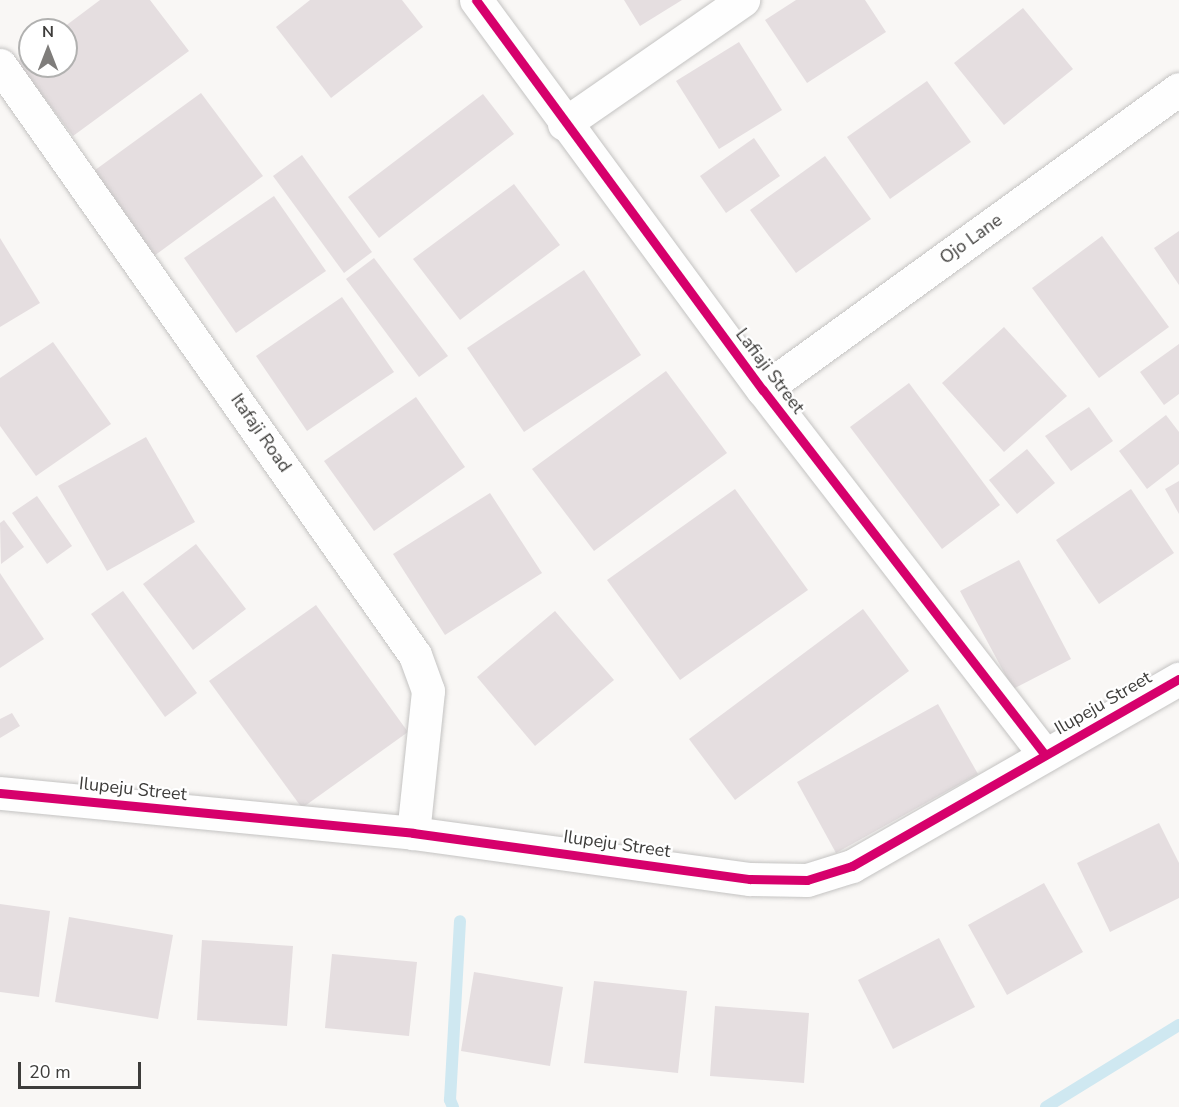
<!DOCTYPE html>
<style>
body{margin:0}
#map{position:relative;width:1179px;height:1107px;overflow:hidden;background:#f9f7f5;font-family:"Nunito Sans",sans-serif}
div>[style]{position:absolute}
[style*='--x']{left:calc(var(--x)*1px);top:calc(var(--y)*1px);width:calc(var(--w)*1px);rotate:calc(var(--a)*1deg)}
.stream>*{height:12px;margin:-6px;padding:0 6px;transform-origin:6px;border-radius:6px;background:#cfe8f1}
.building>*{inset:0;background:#e5dee0}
.roads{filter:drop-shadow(0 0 2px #c4c3c2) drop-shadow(0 0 2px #c4c3c2)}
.street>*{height:33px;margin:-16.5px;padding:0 16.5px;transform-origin:16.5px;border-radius:16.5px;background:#fefefe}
.cycleway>*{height:9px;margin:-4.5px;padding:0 4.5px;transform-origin:4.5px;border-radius:4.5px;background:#d6006c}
span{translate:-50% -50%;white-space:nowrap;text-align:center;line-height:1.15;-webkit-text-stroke:4.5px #fff;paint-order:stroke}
.street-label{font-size:18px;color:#3d3c3a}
.north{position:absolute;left:18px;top:18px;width:60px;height:60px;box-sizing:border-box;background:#fff;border:2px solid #b1b1b0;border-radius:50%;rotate:0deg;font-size:16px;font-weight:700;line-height:24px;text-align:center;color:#3d3c3a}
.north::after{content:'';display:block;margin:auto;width:21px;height:27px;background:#7f7d7b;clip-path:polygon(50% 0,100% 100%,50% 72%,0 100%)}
.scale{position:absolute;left:18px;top:1062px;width:123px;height:27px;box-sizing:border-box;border:3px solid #3d3c3a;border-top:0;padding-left:8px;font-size:18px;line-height:21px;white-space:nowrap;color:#3d3c3a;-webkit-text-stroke:4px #fff;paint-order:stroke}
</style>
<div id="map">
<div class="stream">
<div style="--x:453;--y:1107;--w:8;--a:-113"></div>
<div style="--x:450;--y:1100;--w:179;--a:-86.8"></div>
<div style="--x:1046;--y:1107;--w:156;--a:-31.7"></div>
</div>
<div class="building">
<div style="clip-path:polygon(100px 0,150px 0,189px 51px,73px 136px,17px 62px,30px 52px,30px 66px,66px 66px,66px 30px,60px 30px)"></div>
<div style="clip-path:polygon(310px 0,402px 0,423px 27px,331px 98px,276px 27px)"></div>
<div style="clip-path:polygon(624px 0,682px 0,640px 26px)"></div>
<div style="clip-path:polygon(796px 0,865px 0,886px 32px,807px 83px,765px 20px)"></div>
<div style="clip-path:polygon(1023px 8px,1073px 69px,1004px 125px,954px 63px)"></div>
<div style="clip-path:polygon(739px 42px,782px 110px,719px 149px,676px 81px)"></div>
<div style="clip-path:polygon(927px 81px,971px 142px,890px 199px,847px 137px)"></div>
<div style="clip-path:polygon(201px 93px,263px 176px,154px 256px,91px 173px)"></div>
<div style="clip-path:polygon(483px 94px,514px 134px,379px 238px,348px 197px)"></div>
<div style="clip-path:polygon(754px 138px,780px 176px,726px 213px,700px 176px)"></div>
<div style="clip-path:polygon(302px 155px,372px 252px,344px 273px,273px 176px)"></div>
<div style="clip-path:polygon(825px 156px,871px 219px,796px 273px,750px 210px)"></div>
<div style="clip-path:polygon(514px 184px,560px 245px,460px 320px,413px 259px)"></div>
<div style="clip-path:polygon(274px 196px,326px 271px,236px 333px,184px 258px)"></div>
<div style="clip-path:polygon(1179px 231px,1179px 285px,1154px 248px)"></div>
<div style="clip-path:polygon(1102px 236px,1169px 327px,1099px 378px,1032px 288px)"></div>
<div style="clip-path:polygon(0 238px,40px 303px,0 327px)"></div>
<div style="clip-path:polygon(374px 258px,448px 356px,419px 377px,346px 279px)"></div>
<div style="clip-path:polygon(584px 270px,641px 355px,524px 432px,467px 348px)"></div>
<div style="clip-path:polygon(342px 297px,394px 372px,307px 431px,256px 356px)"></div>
<div style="clip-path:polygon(1004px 327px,1067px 396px,1004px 452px,942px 383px)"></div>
<div style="clip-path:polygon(53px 342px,111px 424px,36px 476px,0 426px,0 378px)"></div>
<div style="clip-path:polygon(1179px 344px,1179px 394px,1164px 405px,1140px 372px)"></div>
<div style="clip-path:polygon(666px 371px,727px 453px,594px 551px,532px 469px)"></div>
<div style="clip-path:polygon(909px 383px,1000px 505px,942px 549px,850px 427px)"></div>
<div style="clip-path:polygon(416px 397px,465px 467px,374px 531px,324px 461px)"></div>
<div style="clip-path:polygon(1089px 407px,1113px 441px,1071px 471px,1045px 436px)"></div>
<div style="clip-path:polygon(1166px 415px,1179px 432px,1179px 464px,1147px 489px,1119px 451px)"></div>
<div style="clip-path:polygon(146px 437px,195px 522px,107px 571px,58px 486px)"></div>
<div style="clip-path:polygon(1027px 449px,1055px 483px,1017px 514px,989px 480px)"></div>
<div style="clip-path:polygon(1179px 481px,1179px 514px,1165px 489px)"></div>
<div style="clip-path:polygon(735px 489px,808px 590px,680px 680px,607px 580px)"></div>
<div style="clip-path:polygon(1131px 489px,1174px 553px,1099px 604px,1056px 540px)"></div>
<div style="clip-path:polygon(490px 493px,542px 573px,445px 635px,393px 554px)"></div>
<div style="clip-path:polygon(37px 496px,72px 546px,47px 564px,12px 513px)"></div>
<div style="clip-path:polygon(4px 520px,24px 547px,1px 564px,0 523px)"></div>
<div style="clip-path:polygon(196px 544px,246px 609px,193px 650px,143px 584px)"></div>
<div style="clip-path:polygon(1019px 560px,1071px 659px,1013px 689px,960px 591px)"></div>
<div style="clip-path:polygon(0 573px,44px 639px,0 668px)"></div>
<div style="clip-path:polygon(123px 591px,197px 693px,165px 717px,91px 614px)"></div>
<div style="clip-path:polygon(316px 605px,408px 732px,302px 808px,209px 681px)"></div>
<div style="clip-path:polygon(863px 609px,909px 671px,735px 800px,689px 739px)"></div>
<div style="clip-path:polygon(555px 611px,614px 680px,535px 746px,477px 677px)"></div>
<div style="clip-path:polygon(938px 704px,978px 774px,836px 853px,797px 782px)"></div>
<div style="clip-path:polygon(12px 713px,20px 726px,0 738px,0 719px)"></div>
<div style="clip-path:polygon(1159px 823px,1179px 863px,1179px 898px,1110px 932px,1077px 863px)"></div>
<div style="clip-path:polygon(1044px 883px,1083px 952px,1007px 995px,968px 925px)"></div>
<div style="clip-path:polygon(0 904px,50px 911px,39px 997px,0 992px)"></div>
<div style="clip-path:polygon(69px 917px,173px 935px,158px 1019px,55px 1002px)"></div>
<div style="clip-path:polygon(939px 938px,975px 1007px,893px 1049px,858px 980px)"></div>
<div style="clip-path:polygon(202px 940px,293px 946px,287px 1026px,197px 1020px)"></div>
<div style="clip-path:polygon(332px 954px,417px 962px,409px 1036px,325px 1028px)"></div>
<div style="clip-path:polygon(474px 972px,563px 987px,550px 1066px,461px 1051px)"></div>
<div style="clip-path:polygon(594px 981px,687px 991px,678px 1073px,584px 1063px)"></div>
<div style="clip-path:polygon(715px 1006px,809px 1013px,804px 1083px,710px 1076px)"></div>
</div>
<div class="roads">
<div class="street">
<div style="--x:476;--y:0;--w:484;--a:53.7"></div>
<div style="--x:763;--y:390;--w:461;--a:52.3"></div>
<div style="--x:0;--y:65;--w:721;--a:54.88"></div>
<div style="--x:415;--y:655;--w:38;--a:70"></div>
<div style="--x:428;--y:691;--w:143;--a:96"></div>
<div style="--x:564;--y:124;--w:218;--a:-34.7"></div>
<div style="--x:763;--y:390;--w:513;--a:-35.89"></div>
<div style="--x:0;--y:793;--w:415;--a:5.5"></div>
<div style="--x:413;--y:833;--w:340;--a:7.8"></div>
<div style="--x:750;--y:879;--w:57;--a:1"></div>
<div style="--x:807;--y:880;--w:47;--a:-17.3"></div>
<div style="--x:852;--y:866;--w:377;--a:-29.8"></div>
</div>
</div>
<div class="cycleway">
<div style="--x:476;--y:0;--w:484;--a:53.7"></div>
<div style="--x:763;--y:390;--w:461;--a:52.3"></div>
<div style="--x:0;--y:793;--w:415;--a:5.5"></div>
<div style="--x:413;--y:833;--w:340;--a:7.8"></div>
<div style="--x:750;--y:879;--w:57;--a:1"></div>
<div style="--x:807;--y:880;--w:47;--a:-17.3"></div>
<div style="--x:852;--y:866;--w:377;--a:-29.8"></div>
</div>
<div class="street-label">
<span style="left:971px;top:239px;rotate:-36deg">Ojo Lane</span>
<span style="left:770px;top:371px;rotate:53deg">Lafiaji Street</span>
<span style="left:261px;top:433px;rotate:55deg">Itafaji Road</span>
<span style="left:1103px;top:703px;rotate:-30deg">Ilupeju Street</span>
<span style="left:133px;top:789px;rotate:6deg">Ilupeju Street</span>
<span style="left:617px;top:844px;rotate:8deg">Ilupeju Street</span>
</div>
<div class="north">N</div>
<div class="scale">20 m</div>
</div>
